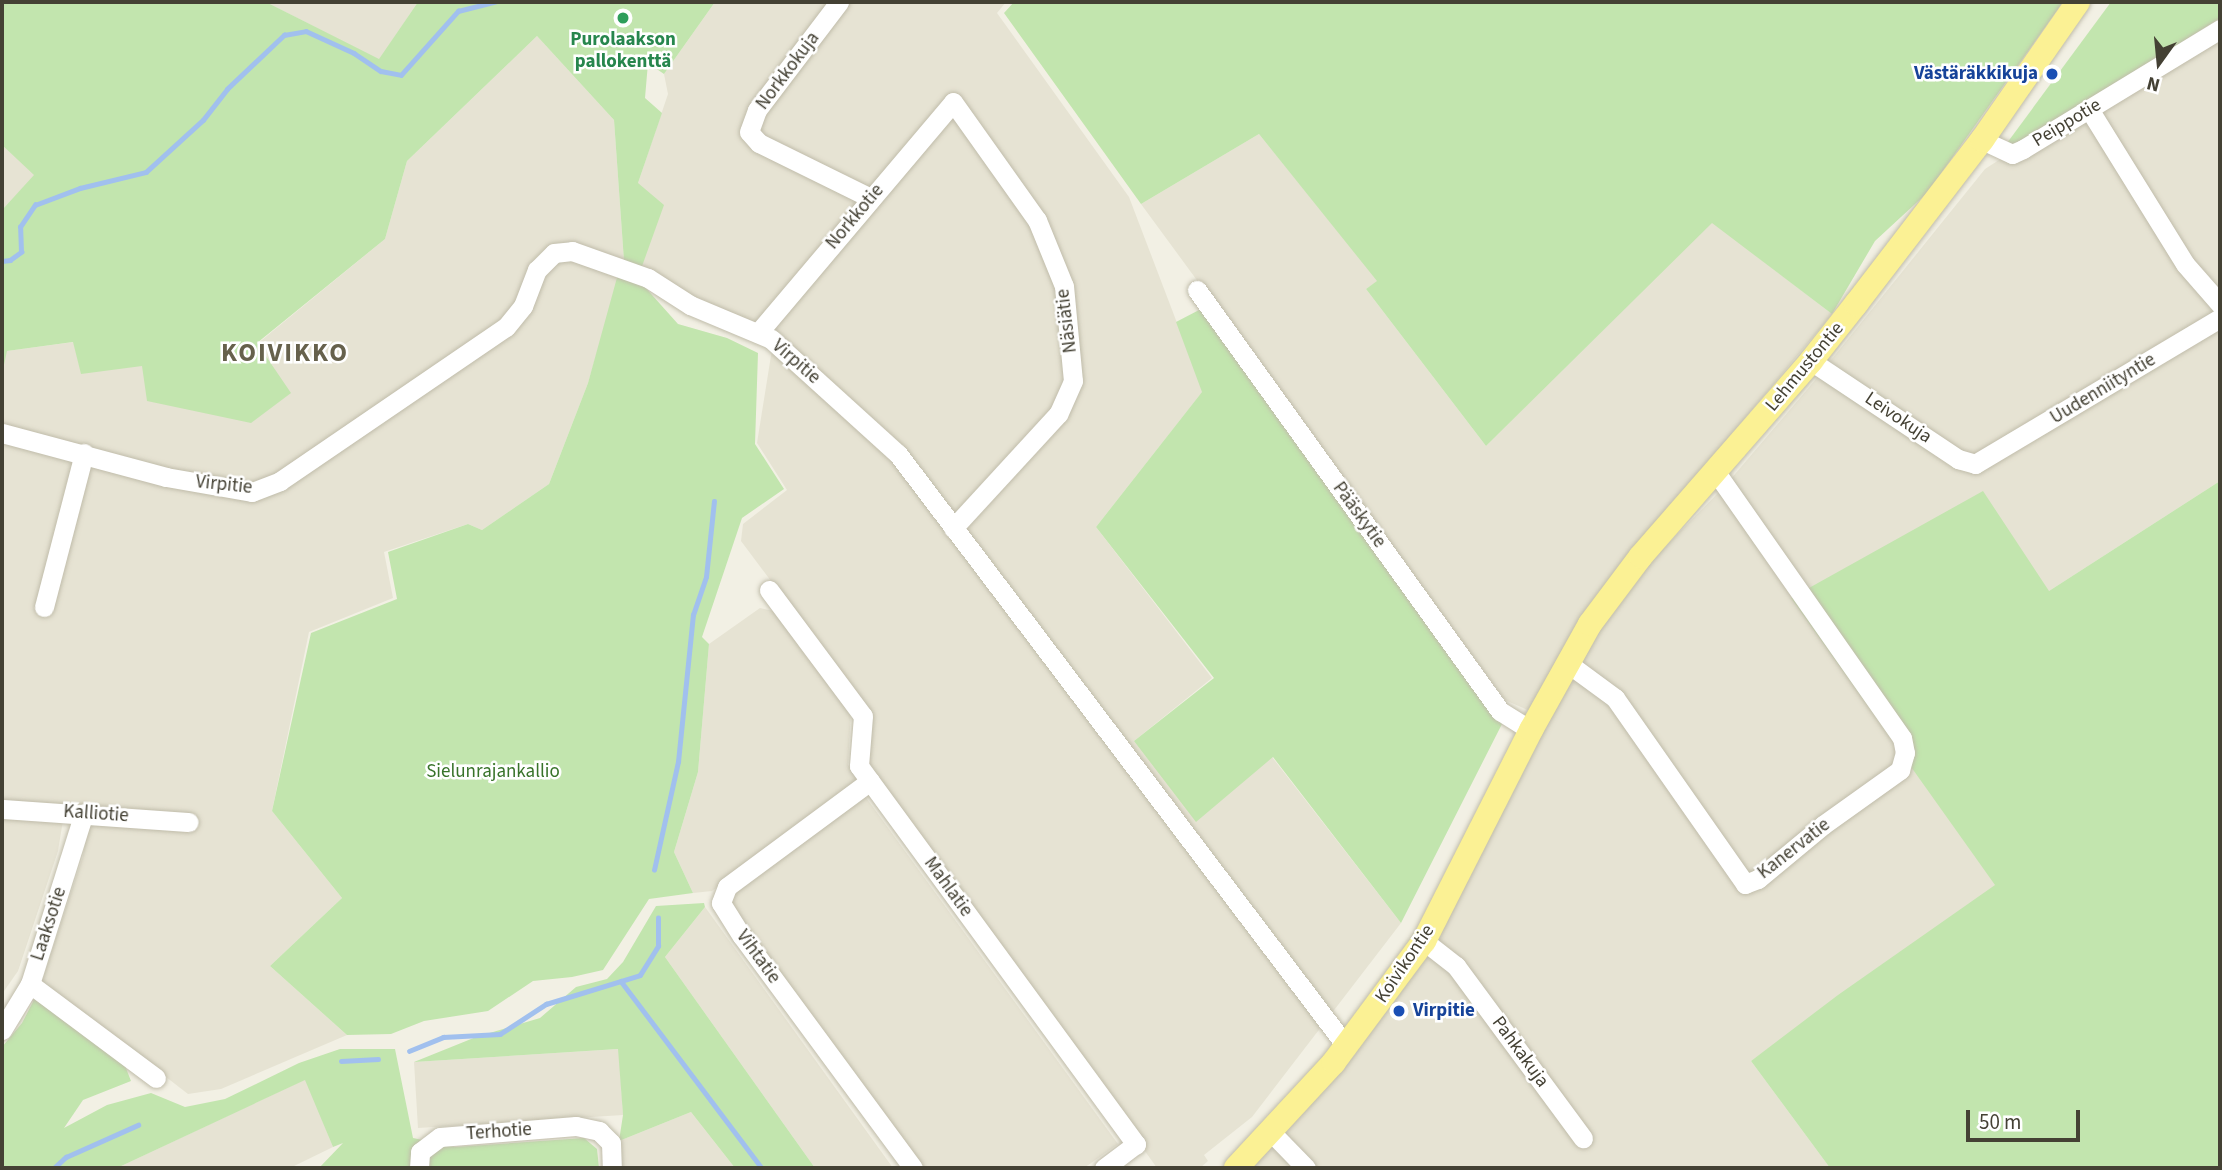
<!DOCTYPE html>
<meta charset="utf-8">
<style>
body{margin:0}
#map{position:relative;width:2222px;height:1170px;overflow:hidden;background:#f2f0e4;font-family:"Source Sans 3",sans-serif}
div>[style]{position:absolute}
[style*='--x']{left:calc(var(--x)*1px);top:calc(var(--y)*1px);width:calc(var(--w)*1px);rotate:calc(var(--a)*1deg)}
.residential>*{inset:0;background:#e6e3d3}
.green>*{inset:0;background:#c2e5ae}
.stream>*{height:4.5px;margin:-2.25px;padding:0 2.25px;transform-origin:2.25px;border-radius:2.25px;background:#a1c0ee}
.roads{filter:drop-shadow(0 0 2px #c0bcaa) drop-shadow(0 0 2px #c0bcaa)}
.minor>*{height:19px;margin:-9.5px;padding:0 9.5px;transform-origin:9.5px;border-radius:9.5px;background:#fff}
.major>*{height:24px;margin:-12px;padding:0 12px;transform-origin:12px;border-radius:12px;background:#fbf194}
.dots>*{width:19px;height:19px;translate:-50% -50%;box-sizing:border-box;border:4px solid #fff;border-radius:50%}
span{translate:-50% -50%;white-space:nowrap;text-align:center;line-height:1.15;-webkit-text-stroke:5px #fff;paint-order:stroke}
.leisure-label{font-size:19px;color:#27864d;font-weight:700}
.street-label{font-size:19px;color:#444134}
.transit-label{font-size:19px;color:#164399;font-weight:700}
.right{translate:-100% -50%;text-align:right}
.left{translate:0 -50%;text-align:left}
.park-label{font-size:19px;color:#38732a}
.district-label{font-size:26px;color:#66614c;font-weight:700;letter-spacing:2px}
.frame{position:absolute;inset:0;border:4px solid #444134;pointer-events:none}
.north{position:absolute;left:2124px;top:28px;width:70px;height:70px;-webkit-text-stroke:5px #fff;paint-order:stroke;rotate:195deg;font-size:19px;font-weight:700;line-height:28px;text-align:center;color:#444134}
.north::after{content:'';display:block;margin:auto;width:24px;height:32px;background:#444134;clip-path:polygon(50% 0,100% 100%,50% 72%,0 100%)}
.scale{position:absolute;left:1966px;top:1110px;width:114px;height:32px;box-sizing:border-box;border:4px solid #444134;border-top:0;padding-left:9px;font-size:21px;line-height:24px;white-space:nowrap;color:#444134;-webkit-text-stroke:5px #fff;paint-order:stroke}
</style>
<div id="map">
<div class="residential">
<div style="clip-path:polygon(266px 2px,418px 2px,379px 60px)"></div>
<div style="clip-path:polygon(715px 2px,1006px 2px,997px 13px,1129px 197px,1203px 391px,1096px 527px,1212px 678px,1134px 741px,1272px 757px,1401px 923px,1252px 1117px,1204px 1155px,1208px 1161px,1200px 1168px,1157px 1168px,867px 761px,872px 716px,741px 541px,743px 524px,787px 490px,757px 443px,774px 337px,695px 301px,641px 269px,638px 183px,668px 94px,664px 74px)"></div>
<div style="clip-path:polygon(2220px 18px,2220px 481px,2049px 591px,1792px 598px,1996px 885px,1751px 1061px,1830px 1168px,1247px 1168px,1423px 956px,1599px 614px,1724px 487px,1811px 385px,1985px 169px)"></div>
<div style="clip-path:polygon(537px 36px,614px 120px,624px 261px,588px 383px,549px 484px,482px 530px,468px 524px,384px 552px,393px 598px,309px 632px,272px 811px,342px 898px,270px 966px,347px 1035px,221px 1089px,188px 1094px,42px 981px,83px 856px,89px 820px,195px 830px,196px 814px,91px 805px,2px 801px,2px 347px,7px 351px,74px 342px,257px 344px,385px 239px,407px 161px)"></div>
<div style="clip-path:polygon(1259px 134px,1378px 281px,1366px 289px,1486px 446px,1712px 222px,1832px 314px,1586px 609px,1530px 711px,1505px 700px,1141px 204px)"></div>
<div style="clip-path:polygon(2px 145px,35px 175px,2px 210px)"></div>
<div style="clip-path:polygon(760px 608px,778px 612px,851px 710px,848px 765px,860px 779px,712px 891px,693px 893px,674px 852px,698px 772px,709px 644px)"></div>
<div style="clip-path:polygon(862px 792px,1118px 1144px,1084px 1168px,923px 1168px,725px 896px)"></div>
<div style="clip-path:polygon(2px 816px,63px 820px,58px 851px,18px 971px,2px 994px)"></div>
<div style="clip-path:polygon(705px 907px,893px 1168px,815px 1168px,665px 957px)"></div>
<div style="clip-path:polygon(619px 1049px,623px 1115px,418px 1128px,414px 1062px)"></div>
<div style="clip-path:polygon(306px 1079px,333px 1147px,290px 1168px,117px 1168px)"></div>
<div style="clip-path:polygon(691px 1112px,735px 1168px,622px 1168px,619px 1141px)"></div>
</div>
<div class="green">
<div style="clip-path:polygon(2px 2px,266px 2px,379px 59px,418px 2px,715px 2px,664px 74px,648px 63px,645px 98px,662px 113px,638px 183px,664px 205px,641px 269px,624px 261px,614px 120px,537px 36px,407px 161px,385px 239px,257px 343px,291px 393px,251px 423px,147px 401px,142px 366px,81px 374px,73px 342px,7px 351px,2px 374px,2px 210px,34px 175px,2px 145px)"></div>
<div style="clip-path:polygon(1014px 2px,2063px 2px,1927px 193px,1875px 241px,1832px 314px,1712px 223px,1486px 446px,1366px 289px,1377px 281px,1259px 134px,1141px 204px,1004px 13px)"></div>
<div style="clip-path:polygon(2111px 2px,2220px 2px,2220px 18px,2017px 147px,2007px 143px)"></div>
<div style="clip-path:polygon(618px 274px,644px 286px,678px 324px,727px 338px,758px 353px,755px 444px,784px 489px,742px 518px,702px 637px,709px 644px,698px 772px,674px 852px,693px 893px,649px 899px,603px 970px,572px 977px,533px 981px,488px 1011px,424px 1021px,391px 1034px,347px 1035px,270px 966px,342px 898px,272px 811px,311px 633px,397px 599px,388px 552px,468px 524px,482px 530px,549px 484px,588px 383px)"></div>
<div style="clip-path:polygon(1201px 309px,1502px 724px,1401px 923px,1273px 757px,1196px 822px,1134px 741px,1214px 678px,1096px 527px,1202px 392px,1176px 322px)"></div>
<div style="clip-path:polygon(2220px 481px,2220px 1168px,1830px 1168px,1751px 1061px,1838px 995px,1995px 885px,1791px 598px,1983px 491px,2049px 591px)"></div>
<div style="clip-path:polygon(704px 903px,705px 907px,665px 957px,815px 1168px,735px 1168px,691px 1112px,619px 1141px,623px 1115px,618px 1049px,414px 1062px,476px 1037px,540px 1018px,576px 987px,607px 979px,623px 962px,656px 906px)"></div>
<div style="clip-path:polygon(36px 996px,122px 1058px,131px 1081px,83px 1100px,64px 1128px,107px 1105px,151px 1093px,185px 1107px,225px 1099px,299px 1063px,340px 1049px,395px 1049px,413px 1138px,455px 1147px,584px 1138px,597px 1149px,599px 1168px,319px 1168px,343px 1143px,333px 1147px,305px 1080px,117px 1168px,2px 1168px,2px 1047px,22px 1023px)"></div>
</div>
<div class="stream">
<div style="--x:2;--y:261;--w:8;--a:-7"></div>
<div style="--x:10;--y:260;--w:14;--a:-36"></div>
<div style="--x:21;--y:252;--w:25;--a:-92"></div>
<div style="--x:20;--y:227;--w:27;--a:-56"></div>
<div style="--x:35;--y:205;--w:48;--a:-20.7"></div>
<div style="--x:80;--y:188;--w:68;--a:-13.6"></div>
<div style="--x:146;--y:172;--w:77;--a:-42.4"></div>
<div style="--x:203;--y:120;--w:39;--a:-52"></div>
<div style="--x:227;--y:89;--w:79;--a:-43.5"></div>
<div style="--x:284;--y:35;--w:22;--a:-10"></div>
<div style="--x:306;--y:31;--w:53;--a:24.6"></div>
<div style="--x:354;--y:53;--w:32;--a:34"></div>
<div style="--x:381;--y:71;--w:20;--a:11"></div>
<div style="--x:401;--y:75;--w:86;--a:-48.3"></div>
<div style="--x:458;--y:11;--w:38;--a:-14"></div>
<div style="--x:654;--y:870;--w:111;--a:-77.5"></div>
<div style="--x:678;--y:762;--w:148;--a:-84.2"></div>
<div style="--x:693;--y:615;--w:40;--a:-71.1"></div>
<div style="--x:706;--y:577;--w:76;--a:-84"></div>
<div style="--x:621;--y:981;--w:234;--a:53"></div>
<div style="--x:409;--y:1051;--w:37;--a:-22"></div>
<div style="--x:443;--y:1037;--w:57;--a:-3"></div>
<div style="--x:500;--y:1034;--w:55;--a:-33.1"></div>
<div style="--x:546;--y:1004;--w:98;--a:-17.1"></div>
<div style="--x:640;--y:975;--w:34;--a:-58"></div>
<div style="--x:658;--y:946;--w:28;--a:-90"></div>
<div style="--x:341;--y:1061;--w:37;--a:-3"></div>
<div style="--x:54;--y:1168;--w:16;--a:-43"></div>
<div style="--x:66;--y:1157;--w:79;--a:-24"></div>
</div>
<div class="roads">
<div class="minor">
<div style="--x:839;--y:2;--w:136;--a:127.2"></div>
<div style="--x:757;--y:110;--w:23;--a:110"></div>
<div style="--x:749;--y:132;--w:15;--a:48"></div>
<div style="--x:759;--y:143;--w:125;--a:26.2"></div>
<div style="--x:2089;--y:109;--w:182;--a:58.2"></div>
<div style="--x:2185;--y:264;--w:53;--a:48.8"></div>
<div style="--x:1982;--y:140;--w:33;--a:25"></div>
<div style="--x:2012;--y:154;--w:12;--a:-24"></div>
<div style="--x:2023;--y:149;--w:231;--a:-31.3"></div>
<div style="--x:1197;--y:290;--w:519;--a:54.26"></div>
<div style="--x:1500;--y:711;--w:36;--a:32"></div>
<div style="--x:758;--y:333;--w:302;--a:-49.8"></div>
<div style="--x:953;--y:102;--w:145;--a:54.6"></div>
<div style="--x:1037;--y:220;--w:71;--a:67.8"></div>
<div style="--x:1064;--y:286;--w:95;--a:84.6"></div>
<div style="--x:1073;--y:381;--w:36;--a:114"></div>
<div style="--x:1058;--y:414;--w:155;--a:132.6"></div>
<div style="--x:1811;--y:361;--w:177;--a:33.7"></div>
<div style="--x:1958;--y:459;--w:18;--a:16"></div>
<div style="--x:1975;--y:464;--w:285;--a:-30.8"></div>
<div style="--x:2;--y:433;--w:170;--a:15"></div>
<div style="--x:166;--y:477;--w:87;--a:9.9"></div>
<div style="--x:252;--y:492;--w:30;--a:-21"></div>
<div style="--x:280;--y:481;--w:273;--a:-34.3"></div>
<div style="--x:506;--y:327;--w:27;--a:-51"></div>
<div style="--x:523;--y:306;--w:39;--a:-69"></div>
<div style="--x:537;--y:270;--w:24;--a:-45"></div>
<div style="--x:554;--y:253;--w:18;--a:-6"></div>
<div style="--x:572;--y:251;--w:81;--a:19.6"></div>
<div style="--x:648;--y:278;--w:50;--a:32.7"></div>
<div style="--x:690;--y:305;--w:88;--a:22.8"></div>
<div style="--x:771;--y:339;--w:171;--a:42.2"></div>
<div style="--x:898;--y:454;--w:742;--a:52.88"></div>
<div style="--x:769;--y:590;--w:157;--a:53.3"></div>
<div style="--x:863;--y:716;--w:50;--a:94.6"></div>
<div style="--x:859;--y:766;--w:469;--a:53.8"></div>
<div style="--x:1136;--y:1144;--w:40;--a:143"></div>
<div style="--x:44;--y:607;--w:159;--a:-75.4"></div>
<div style="--x:1566;--y:662;--w:61;--a:36.3"></div>
<div style="--x:1615;--y:698;--w:227;--a:55"></div>
<div style="--x:1745;--y:884;--w:14;--a:-21"></div>
<div style="--x:1758;--y:879;--w:85;--a:-39.7"></div>
<div style="--x:1823;--y:825;--w:95;--a:-35.5"></div>
<div style="--x:1900;--y:770;--w:18;--a:-74"></div>
<div style="--x:1905;--y:753;--w:15;--a:-101"></div>
<div style="--x:1902;--y:738;--w:325;--a:-125"></div>
<div style="--x:870;--y:781;--w:178;--a:143.5"></div>
<div style="--x:727;--y:887;--w:17;--a:111"></div>
<div style="--x:721;--y:903;--w:39;--a:58"></div>
<div style="--x:742;--y:936;--w:288;--a:53.6"></div>
<div style="--x:2;--y:809;--w:187;--a:4"></div>
<div style="--x:1424;--y:941;--w:41;--a:38"></div>
<div style="--x:1456;--y:966;--w:214;--a:53.6"></div>
<div style="--x:30;--y:984;--w:157;--a:36.7"></div>
<div style="--x:2;--y:1030;--w:54;--a:-58.7"></div>
<div style="--x:30;--y:984;--w:179;--a:-72.5"></div>
<div style="--x:1271;--y:1132;--w:50;--a:45.8"></div>
<div style="--x:419;--y:1168;--w:16;--a:-86"></div>
<div style="--x:420;--y:1152;--w:25;--a:-37"></div>
<div style="--x:440;--y:1137;--w:136;--a:-4.6"></div>
<div style="--x:576;--y:1126;--w:24;--a:12"></div>
<div style="--x:599;--y:1131;--w:17;--a:45"></div>
<div style="--x:611;--y:1143;--w:25;--a:88"></div>
</div>
<div class="major">
<div style="--x:1236;--y:1168;--w:144;--a:-47.2"></div>
<div style="--x:1334;--y:1062;--w:151;--a:-53.4"></div>
<div style="--x:1424;--y:941;--w:237;--a:-63.1"></div>
<div style="--x:1531;--y:730;--w:121;--a:-60.9"></div>
<div style="--x:1590;--y:624;--w:85;--a:-53.1"></div>
<div style="--x:1641;--y:556;--w:259;--a:-48.9"></div>
<div style="--x:1811;--y:361;--w:73;--a:-51.7"></div>
<div style="--x:1856;--y:304;--w:207;--a:-52.5"></div>
<div style="--x:1982;--y:140;--w:168;--a:-55.2"></div>
</div>
</div>
<div class="dots">
<div style="left:623px;top:18px;background:#2e9e5b"></div>
<div style="left:2052px;top:74px;background:#1a4fb4"></div>
<div style="left:1399px;top:1011px;background:#1a4fb4"></div>
</div>
<div class="leisure-label">
<span style="left:623px;top:51px">Purolaakson<br>pallokenttä</span>
</div>
<div class="street-label">
<span style="left:788px;top:71px;rotate:-53deg">Norkkokuja</span>
<span style="left:2067px;top:123px;rotate:-31deg">Peippotie</span>
<span style="left:855px;top:217px;rotate:-50deg">Norkkotie</span>
<span style="left:1067px;top:321px;rotate:-97deg">Näsiätie</span>
<span style="left:796px;top:362px;rotate:41deg">Virpitie</span>
<span style="left:1805px;top:367px;rotate:-50deg">Lehmustontie</span>
<span style="left:2103px;top:389px;rotate:-31deg">Uudenniityntie</span>
<span style="left:1898px;top:418px;rotate:34deg">Leivokuja</span>
<span style="left:224px;top:485px;rotate:6deg">Virpitie</span>
<span style="left:1359px;top:515px;rotate:54deg">Pääskytie</span>
<span style="left:96px;top:814px;rotate:4deg">Kalliotie</span>
<span style="left:1794px;top:849px;rotate:-38deg">Kanervatie</span>
<span style="left:948px;top:887px;rotate:54deg">Mahlatie</span>
<span style="left:49px;top:924px;rotate:-72deg">Laaksotie</span>
<span style="left:758px;top:957px;rotate:54deg">Vihtatie</span>
<span style="left:1405px;top:964px;rotate:-56deg">Koivikontie</span>
<span style="left:1520px;top:1052px;rotate:54deg">Pahkakuja</span>
<span style="left:499px;top:1132px;rotate:-4deg">Terhotie</span>
</div>
<div class="transit-label">
<span class="right" style="left:2038px;top:74px">Västäräkkikuja</span>
<span class="left" style="left:1413px;top:1011px">Virpitie</span>
</div>
<div class="park-label">
<span style="left:493px;top:772px">Sielunrajankallio</span>
</div>
<div class="district-label">
<span style="left:285px;top:353px">KOIVIKKO</span>
</div>
<div class="frame"></div>
<div class="north">N</div>
<div class="scale">50 m</div>
</div>
